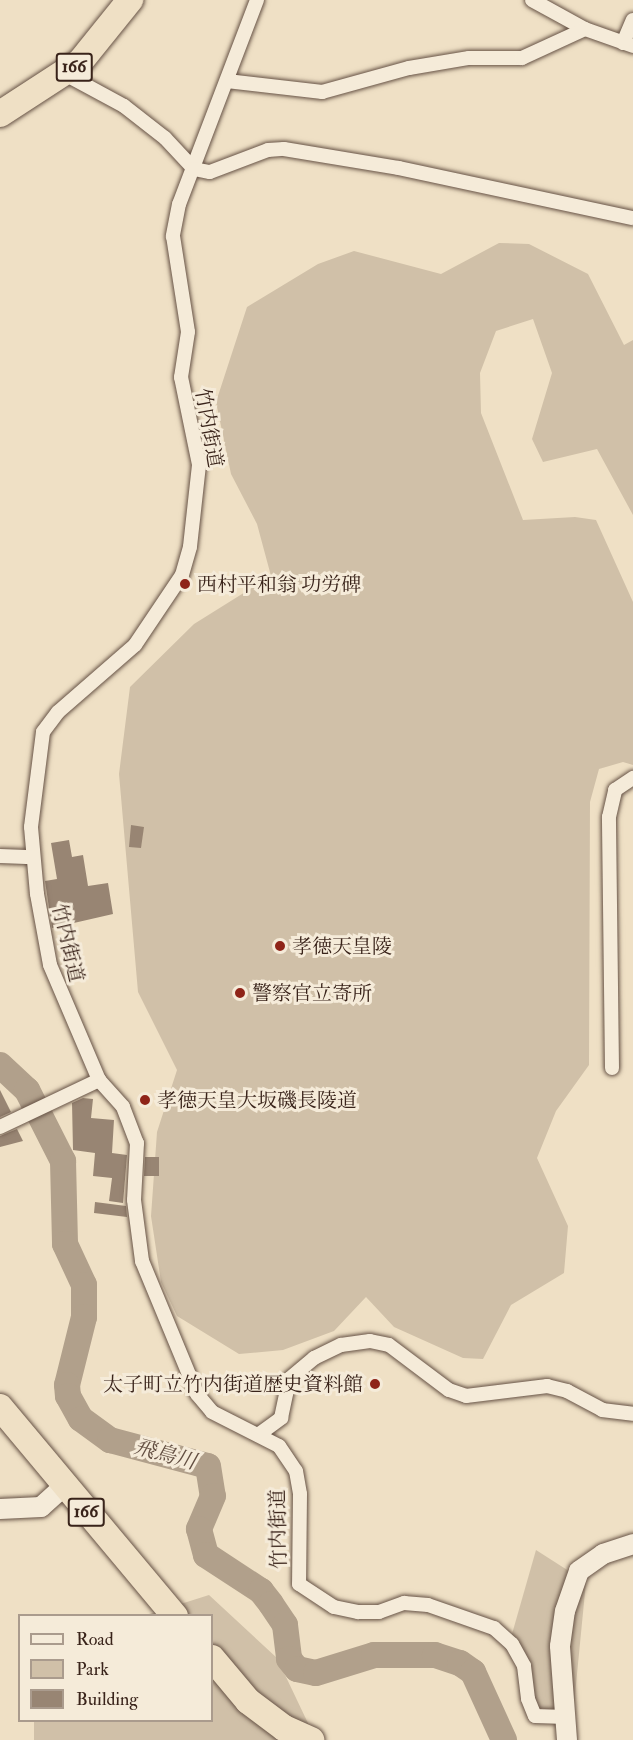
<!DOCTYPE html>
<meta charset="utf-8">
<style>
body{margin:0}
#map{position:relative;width:633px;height:1740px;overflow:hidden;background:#efe0c5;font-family:"IM FELL Double Pica","Noto Serif JP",serif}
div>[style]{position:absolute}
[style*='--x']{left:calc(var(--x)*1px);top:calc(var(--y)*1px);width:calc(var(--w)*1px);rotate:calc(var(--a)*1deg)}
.green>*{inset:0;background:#d0c0a8}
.river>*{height:26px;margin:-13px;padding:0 13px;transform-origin:13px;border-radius:13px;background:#b1a08b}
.building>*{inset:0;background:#988573}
.roads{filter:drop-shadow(0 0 2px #665245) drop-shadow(0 0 2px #665245)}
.street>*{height:14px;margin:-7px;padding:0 7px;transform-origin:7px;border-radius:7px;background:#f5ebd9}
.secondary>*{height:20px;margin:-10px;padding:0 10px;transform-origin:10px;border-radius:10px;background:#f5ebd9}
.highway>*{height:26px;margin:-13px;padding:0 13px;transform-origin:13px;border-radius:13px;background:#efe0c5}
.dots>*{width:16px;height:16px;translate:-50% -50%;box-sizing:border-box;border:3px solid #f5ebd9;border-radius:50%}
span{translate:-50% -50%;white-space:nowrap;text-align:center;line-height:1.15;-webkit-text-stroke:6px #f5ebd9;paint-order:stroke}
.shield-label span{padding:2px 4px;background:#f5ebd9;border:2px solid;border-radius:4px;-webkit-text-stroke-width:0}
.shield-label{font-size:18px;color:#39231a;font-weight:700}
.street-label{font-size:20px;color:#39231a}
.poi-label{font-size:20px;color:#39231a}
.left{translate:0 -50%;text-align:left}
.right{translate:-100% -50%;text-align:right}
.water-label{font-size:21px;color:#634f42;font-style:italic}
.legend{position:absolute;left:18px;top:1614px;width:195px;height:108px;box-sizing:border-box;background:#f5ebd9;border:2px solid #aa9b8d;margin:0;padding:8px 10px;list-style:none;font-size:18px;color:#39231a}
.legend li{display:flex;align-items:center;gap:12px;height:30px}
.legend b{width:30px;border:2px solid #aa9b8d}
</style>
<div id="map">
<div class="green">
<div style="clip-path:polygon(499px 243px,529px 244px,588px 274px,624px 345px,633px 340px,633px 515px,597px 449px,543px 462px,532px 439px,552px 373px,533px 319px,496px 331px,480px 373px,481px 413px,523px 520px,575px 517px,596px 520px,633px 602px,633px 765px,623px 762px,599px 769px,590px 802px,589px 1065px,556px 1111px,537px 1158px,568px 1226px,564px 1273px,511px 1305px,483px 1359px,463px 1358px,394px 1327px,366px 1297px,334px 1331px,283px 1350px,239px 1354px,177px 1316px,161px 1282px,151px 1216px,157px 1132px,177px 1070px,138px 992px,119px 774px,130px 687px,194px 624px,271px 576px,257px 524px,231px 474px,216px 402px,247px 307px,318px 264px,354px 251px,441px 274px)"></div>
<div style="clip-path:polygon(536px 1550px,586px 1582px,573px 1715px,522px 1704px,512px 1634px)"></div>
<div style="clip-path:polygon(209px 1595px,277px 1658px,316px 1740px,34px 1740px,34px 1721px,212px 1720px,212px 1616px,146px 1615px)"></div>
</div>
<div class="river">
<div style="--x:0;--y:1065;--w:37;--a:43"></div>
<div style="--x:27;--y:1090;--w:80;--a:63.1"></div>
<div style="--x:63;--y:1161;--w:83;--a:88.6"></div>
<div style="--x:65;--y:1244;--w:45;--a:65.1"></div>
<div style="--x:84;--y:1285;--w:32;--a:90"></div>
<div style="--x:84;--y:1317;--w:70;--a:104"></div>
<div style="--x:67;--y:1385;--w:11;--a:85"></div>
<div style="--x:68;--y:1396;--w:26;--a:61"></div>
<div style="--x:81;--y:1419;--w:36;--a:36"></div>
<div style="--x:110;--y:1440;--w:101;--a:14.9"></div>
<div style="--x:208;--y:1466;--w:30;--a:81"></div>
<div style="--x:213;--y:1496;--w:36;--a:113"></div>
<div style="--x:199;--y:1529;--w:27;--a:75"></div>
<div style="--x:206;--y:1555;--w:66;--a:33.2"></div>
<div style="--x:261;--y:1591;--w:16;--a:52"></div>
<div style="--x:271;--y:1604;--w:25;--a:56"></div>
<div style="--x:285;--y:1625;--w:34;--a:83"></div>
<div style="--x:289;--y:1659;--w:13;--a:51"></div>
<div style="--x:297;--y:1669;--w:19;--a:12"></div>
<div style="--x:316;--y:1673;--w:61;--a:-17.2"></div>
<div style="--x:374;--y:1655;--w:61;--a:0"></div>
<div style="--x:435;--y:1655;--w:26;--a:18"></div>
<div style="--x:460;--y:1663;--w:16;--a:35"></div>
<div style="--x:473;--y:1672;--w:75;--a:65.5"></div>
</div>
<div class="building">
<div style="clip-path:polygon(131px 825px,144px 827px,141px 848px,129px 847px)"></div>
<div style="clip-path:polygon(69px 840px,72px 857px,83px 855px,88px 886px,108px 883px,113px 914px,52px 928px,45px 881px,57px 879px,51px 843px)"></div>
<div style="clip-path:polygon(0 1090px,11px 1112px,0 1117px)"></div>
<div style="clip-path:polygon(83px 1098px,93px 1099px,91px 1118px,114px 1120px,112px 1153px,127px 1155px,123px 1203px,109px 1201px,112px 1178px,93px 1176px,95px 1153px,73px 1150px,72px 1103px)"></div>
<div style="clip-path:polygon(17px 1129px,23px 1141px,0 1147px,0 1136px)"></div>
<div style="clip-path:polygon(145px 1157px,159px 1157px,159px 1176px,144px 1176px)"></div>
<div style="clip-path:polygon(95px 1202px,126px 1206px,127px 1217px,94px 1213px)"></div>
</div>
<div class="roads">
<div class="street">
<div style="--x:257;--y:0;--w:218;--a:110.9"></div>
<div style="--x:179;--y:204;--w:33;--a:101"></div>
<div style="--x:173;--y:236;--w:97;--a:81.1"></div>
<div style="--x:188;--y:332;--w:46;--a:98.8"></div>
<div style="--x:181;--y:377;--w:90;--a:78.4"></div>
<div style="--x:199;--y:465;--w:82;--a:96.3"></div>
<div style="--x:190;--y:547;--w:29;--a:106"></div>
<div style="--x:182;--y:575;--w:84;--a:123.9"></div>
<div style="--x:135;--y:645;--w:102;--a:139"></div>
<div style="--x:58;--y:712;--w:25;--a:127"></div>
<div style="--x:43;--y:732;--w:96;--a:97.2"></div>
<div style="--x:31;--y:827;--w:67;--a:84.9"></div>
<div style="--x:37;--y:894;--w:72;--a:79.6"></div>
<div style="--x:50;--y:965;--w:125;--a:66.9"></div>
<div style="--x:99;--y:1080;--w:36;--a:48"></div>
<div style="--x:123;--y:1107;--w:39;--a:69"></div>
<div style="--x:137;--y:1143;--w:57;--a:93"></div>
<div style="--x:134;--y:1200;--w:62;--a:82.5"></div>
<div style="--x:142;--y:1261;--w:144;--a:67.5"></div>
<div style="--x:197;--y:1394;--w:23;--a:50"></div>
<div style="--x:212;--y:1412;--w:75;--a:26.9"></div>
<div style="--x:279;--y:1446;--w:30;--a:56"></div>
<div style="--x:296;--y:1471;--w:23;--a:80"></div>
<div style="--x:300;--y:1494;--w:90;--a:90.6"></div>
<div style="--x:299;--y:1584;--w:42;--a:33.3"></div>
<div style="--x:334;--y:1607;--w:25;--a:12"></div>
<div style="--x:358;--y:1612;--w:21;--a:0"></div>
<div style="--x:379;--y:1612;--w:27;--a:-20"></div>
<div style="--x:404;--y:1603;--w:24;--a:5"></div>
<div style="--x:428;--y:1605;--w:70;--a:19.2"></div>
<div style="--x:494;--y:1628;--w:24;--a:42"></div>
<div style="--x:512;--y:1644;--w:25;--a:61"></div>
<div style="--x:524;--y:1666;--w:33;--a:83"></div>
<div style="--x:528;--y:1699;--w:18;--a:68"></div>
<div style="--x:535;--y:1716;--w:31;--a:2"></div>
<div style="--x:532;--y:0;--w:60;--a:28.7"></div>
<div style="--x:585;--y:29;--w:51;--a:19.5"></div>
<div style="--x:623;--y:43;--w:25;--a:-67"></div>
<div style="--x:65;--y:74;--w:67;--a:28.5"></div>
<div style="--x:124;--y:106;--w:52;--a:38"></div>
<div style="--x:165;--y:138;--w:42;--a:46.9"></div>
<div style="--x:194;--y:169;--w:16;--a:11"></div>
<div style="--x:210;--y:172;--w:62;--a:-20.8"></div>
<div style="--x:268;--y:150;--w:16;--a:-4"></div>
<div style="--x:284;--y:149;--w:117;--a:9.4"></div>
<div style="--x:399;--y:168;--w:239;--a:12.1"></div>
<div style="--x:227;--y:81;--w:96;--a:6.6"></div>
<div style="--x:322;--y:92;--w:90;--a:-15.4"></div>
<div style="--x:409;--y:68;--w:61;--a:-9.5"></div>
<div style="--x:469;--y:58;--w:53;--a:0"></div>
<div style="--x:522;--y:58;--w:69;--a:-24.7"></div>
<div style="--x:0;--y:856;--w:33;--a:2"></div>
<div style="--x:612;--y:1068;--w:251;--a:-90.7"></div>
<div style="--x:609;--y:817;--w:28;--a:-77"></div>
<div style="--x:615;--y:790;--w:22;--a:-34"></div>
<div style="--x:0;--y:1127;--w:110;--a:-25.4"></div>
<div style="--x:258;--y:1435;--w:29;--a:-36"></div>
<div style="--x:281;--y:1418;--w:40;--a:-78"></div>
<div style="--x:289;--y:1379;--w:33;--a:-40"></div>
<div style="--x:314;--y:1358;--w:30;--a:-26"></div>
<div style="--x:341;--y:1345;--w:29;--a:-8"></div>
<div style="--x:370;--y:1341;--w:19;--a:12"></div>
<div style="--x:389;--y:1345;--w:75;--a:36.9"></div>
<div style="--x:449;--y:1390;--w:18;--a:19"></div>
<div style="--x:466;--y:1396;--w:82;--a:-7"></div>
<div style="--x:547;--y:1386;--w:21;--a:14"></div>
<div style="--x:567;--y:1391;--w:40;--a:28"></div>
<div style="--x:602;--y:1410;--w:31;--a:7"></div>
</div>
<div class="secondary">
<div style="--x:0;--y:1509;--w:41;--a:-2.8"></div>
<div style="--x:41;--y:1507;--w:31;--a:-42"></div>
<div style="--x:567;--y:1740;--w:94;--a:-94.3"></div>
<div style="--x:560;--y:1646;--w:35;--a:-82"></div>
<div style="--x:565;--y:1611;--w:42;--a:-70.7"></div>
<div style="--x:579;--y:1571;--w:29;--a:-35"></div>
<div style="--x:603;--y:1554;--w:32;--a:-18"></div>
</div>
<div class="highway">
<div style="--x:0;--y:114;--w:95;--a:-33"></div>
<div style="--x:80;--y:62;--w:80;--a:-51.1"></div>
<div style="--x:0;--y:1407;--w:273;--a:50.1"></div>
<div style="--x:212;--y:1658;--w:56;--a:50.1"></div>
<div style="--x:248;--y:1701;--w:45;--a:36.9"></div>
<div style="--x:284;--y:1728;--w:30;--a:24"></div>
</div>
</div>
<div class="dots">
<div style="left:185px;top:584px;background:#8f2418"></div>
<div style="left:280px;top:946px;background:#8f2418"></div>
<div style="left:240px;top:993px;background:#8f2418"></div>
<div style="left:145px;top:1100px;background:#8f2418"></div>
<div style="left:375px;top:1384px;background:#8f2418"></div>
</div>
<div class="shield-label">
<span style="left:74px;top:67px">166</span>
<span style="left:86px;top:1512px">166</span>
</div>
<div class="street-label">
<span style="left:209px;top:428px;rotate:80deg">竹内街道</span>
<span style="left:68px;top:943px;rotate:77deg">竹内街道</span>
<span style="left:278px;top:1529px;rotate:-91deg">竹内街道</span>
</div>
<div class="poi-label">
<span class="left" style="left:197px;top:584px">西村平和翁 功労碑</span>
<span class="left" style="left:292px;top:946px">孝徳天皇陵</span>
<span class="left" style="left:252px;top:993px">警察官立寄所</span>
<span class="left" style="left:157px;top:1100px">孝徳天皇大坂磯長陵道</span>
<span class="right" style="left:363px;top:1384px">太子町立竹内街道歴史資料館</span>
</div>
<div class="water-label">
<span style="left:165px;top:1455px;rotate:15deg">飛鳥川</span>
</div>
<ul class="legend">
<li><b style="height:8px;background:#f5ebd9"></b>Road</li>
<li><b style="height:16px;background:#d0c0a8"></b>Park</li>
<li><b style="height:16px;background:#988573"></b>Building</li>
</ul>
</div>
